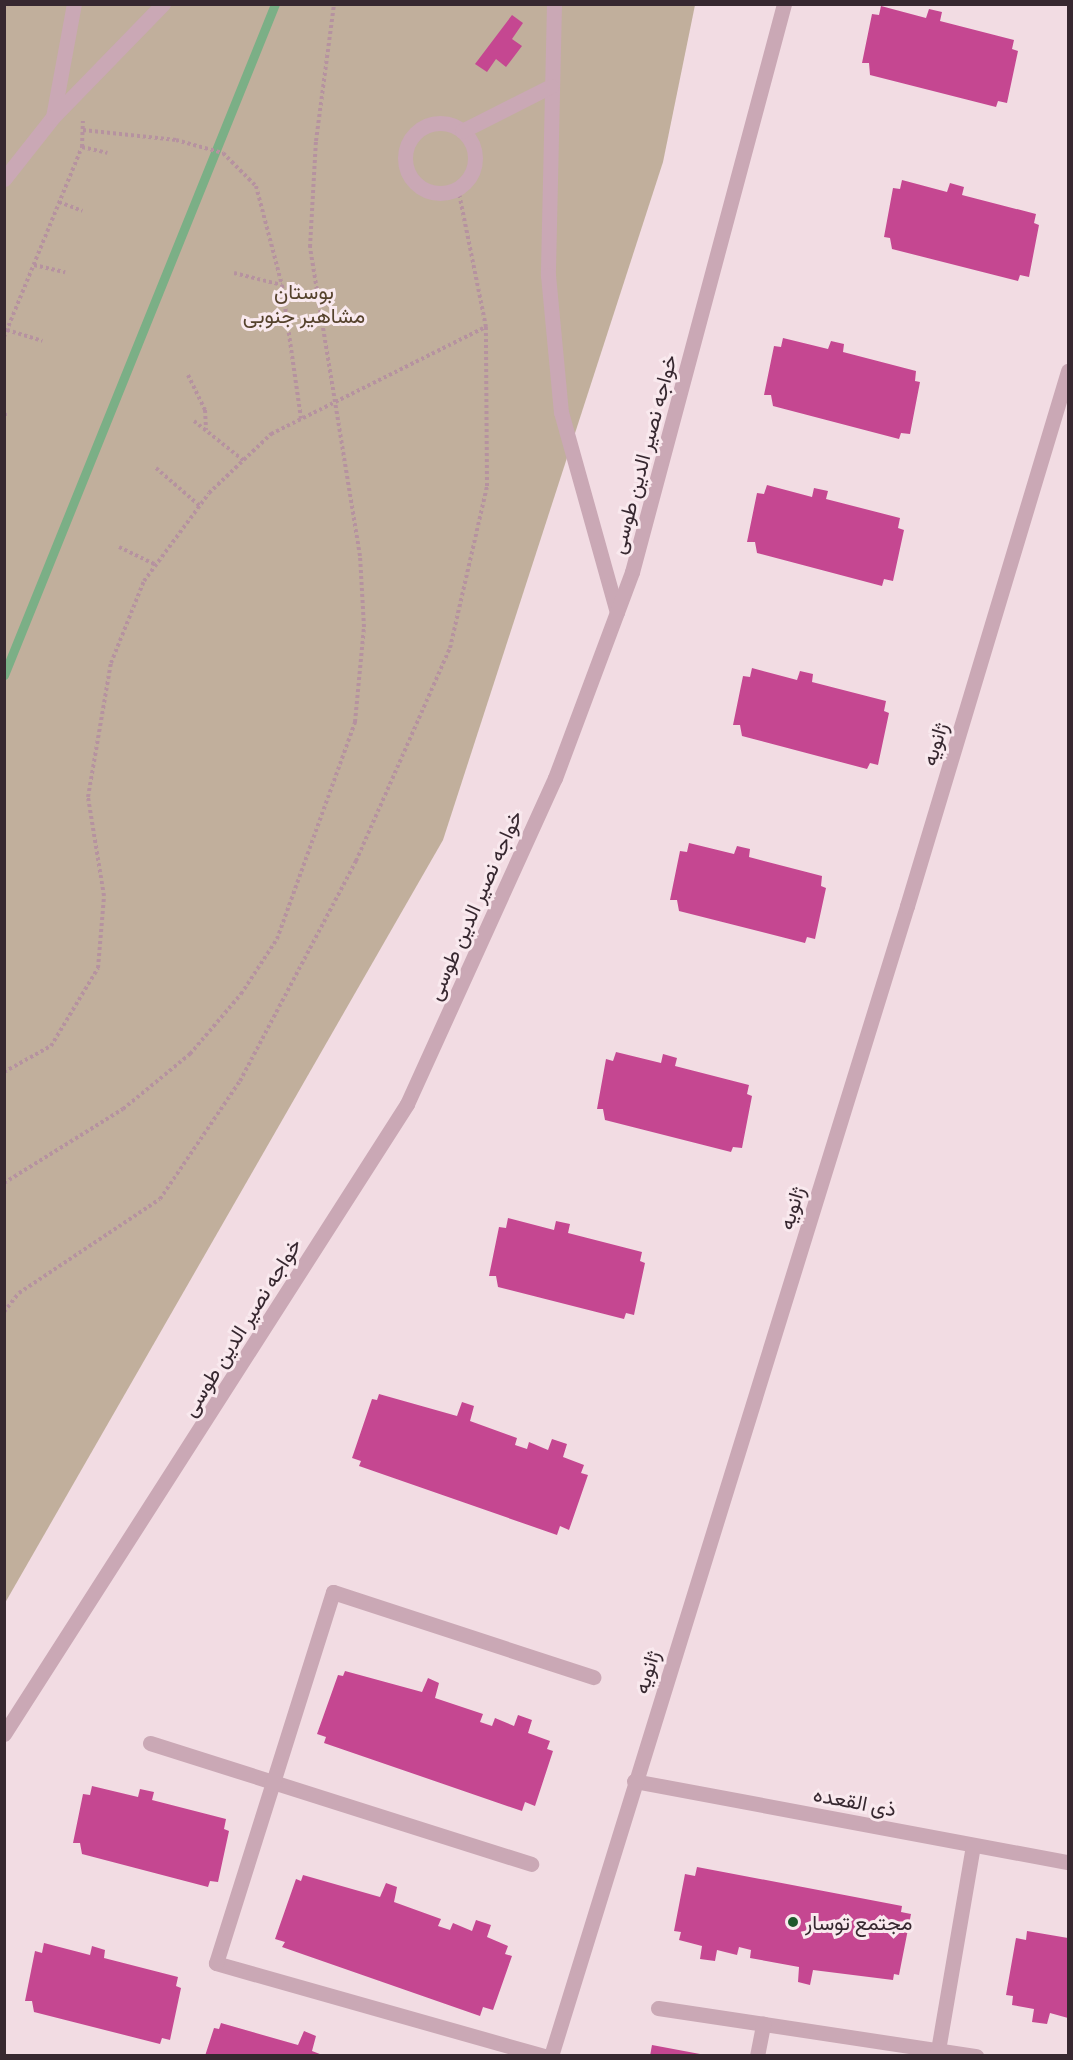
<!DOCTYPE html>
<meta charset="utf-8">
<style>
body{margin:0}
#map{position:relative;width:1073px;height:2060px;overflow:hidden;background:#f2dce3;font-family:"Titillium Web",Vazirmatn,sans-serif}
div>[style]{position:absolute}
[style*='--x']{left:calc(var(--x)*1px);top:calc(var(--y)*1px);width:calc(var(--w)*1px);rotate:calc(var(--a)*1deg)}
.green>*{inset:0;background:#c1af9c}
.stream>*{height:9px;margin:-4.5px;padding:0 4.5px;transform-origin:4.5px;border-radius:4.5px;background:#7baf86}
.building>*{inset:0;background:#c54791}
.path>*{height:4px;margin-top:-2px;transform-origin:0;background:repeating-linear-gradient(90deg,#b692a0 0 3px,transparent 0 6px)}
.minor>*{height:15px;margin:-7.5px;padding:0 7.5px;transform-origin:7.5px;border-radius:7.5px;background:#caa8b5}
.minor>.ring{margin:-7.5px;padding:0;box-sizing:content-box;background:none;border:15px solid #caa8b5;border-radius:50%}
.dots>*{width:16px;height:16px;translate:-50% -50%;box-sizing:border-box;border:3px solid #f9e9ee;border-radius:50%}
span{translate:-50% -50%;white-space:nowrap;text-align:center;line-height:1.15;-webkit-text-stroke:6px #f9e9ee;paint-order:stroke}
.park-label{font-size:21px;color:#55422c}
.street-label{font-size:21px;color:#372830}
.poi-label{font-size:21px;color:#372830}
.left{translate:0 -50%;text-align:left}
.frame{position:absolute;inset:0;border:6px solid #372830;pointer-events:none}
</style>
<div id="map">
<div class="green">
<div style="clip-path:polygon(5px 5px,695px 5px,663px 162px,443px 840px,5px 1603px)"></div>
</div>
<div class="stream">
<div style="--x:4;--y:675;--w:724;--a:-68.01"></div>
</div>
<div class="building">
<div style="clip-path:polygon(881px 6px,926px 18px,929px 9px,942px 12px,940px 21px,1014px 40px,1012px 49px,1018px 51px,1007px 103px,998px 101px,996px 107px,870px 75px,869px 63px,862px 63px,872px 14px,879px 15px)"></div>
<div style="clip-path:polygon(512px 15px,523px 23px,512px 39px,522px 46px,506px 67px,496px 59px,487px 72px,475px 64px)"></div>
<div style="clip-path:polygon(902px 180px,947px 192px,950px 183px,964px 187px,962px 195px,1036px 214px,1034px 223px,1039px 225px,1029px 277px,1020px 275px,1018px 281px,892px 249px,890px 238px,884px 237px,893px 188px,900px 189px)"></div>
<div style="clip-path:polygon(783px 338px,828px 349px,831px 341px,844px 344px,843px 352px,916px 371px,915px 381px,920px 382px,910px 434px,901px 433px,899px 439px,773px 406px,771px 395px,764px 395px,774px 346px,781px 347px)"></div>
<div style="clip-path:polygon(767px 485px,812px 497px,814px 488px,828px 491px,826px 499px,900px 518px,898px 528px,904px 530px,893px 581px,884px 579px,882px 586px,757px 553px,755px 542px,747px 542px,757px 493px,764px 494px)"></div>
<div style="clip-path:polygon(752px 668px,797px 680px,800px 671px,813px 674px,812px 682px,886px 701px,884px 711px,889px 713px,878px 765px,870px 763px,867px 769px,742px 736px,740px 725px,733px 725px,743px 676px,750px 677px)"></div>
<div style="clip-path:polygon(689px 843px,734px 854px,737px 846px,750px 849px,749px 857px,822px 876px,821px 886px,826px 888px,815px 939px,807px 937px,805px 943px,679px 911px,677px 900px,670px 900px,680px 851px,687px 852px)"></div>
<div style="clip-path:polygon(616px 1052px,661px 1063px,663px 1054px,677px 1058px,675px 1066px,749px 1085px,747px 1094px,752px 1096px,742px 1148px,733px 1147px,731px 1152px,605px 1120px,603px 1109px,597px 1109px,606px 1059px,613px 1061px)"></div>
<div style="clip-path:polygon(508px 1218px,554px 1230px,556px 1221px,570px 1224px,568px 1233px,642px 1252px,640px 1261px,645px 1263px,634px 1315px,626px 1313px,624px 1319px,498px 1287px,496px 1276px,489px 1276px,499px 1227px,506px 1228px)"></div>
<div style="clip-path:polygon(379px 1394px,457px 1416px,462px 1402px,474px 1406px,470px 1421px,517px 1438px,515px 1445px,527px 1449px,529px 1442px,548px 1450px,552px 1439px,567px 1444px,563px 1457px,584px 1465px,581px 1473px,588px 1475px,569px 1530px,560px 1526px,557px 1535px,359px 1466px,361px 1461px,352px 1458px,372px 1399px,377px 1400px)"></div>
<div style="clip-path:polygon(345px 1671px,422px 1692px,428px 1678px,439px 1683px,435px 1698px,483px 1714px,480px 1722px,492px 1726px,495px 1718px,514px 1726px,518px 1715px,532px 1720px,528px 1733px,550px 1741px,547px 1749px,553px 1751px,535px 1806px,525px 1802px,522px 1811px,324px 1743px,326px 1737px,317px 1734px,338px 1675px,343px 1676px)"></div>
<div style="clip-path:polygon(92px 1786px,138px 1797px,140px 1789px,154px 1792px,152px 1800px,226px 1819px,224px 1829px,229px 1831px,218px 1882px,210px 1881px,208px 1887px,82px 1854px,80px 1843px,73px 1843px,83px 1794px,90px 1795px)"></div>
<div style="clip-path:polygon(697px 1867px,902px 1906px,901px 1912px,911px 1914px,899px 1975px,894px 1974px,893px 1980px,813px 1970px,810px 1985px,798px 1982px,799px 1967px,750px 1958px,751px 1950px,739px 1947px,737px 1955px,717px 1950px,715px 1961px,700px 1959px,702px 1946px,679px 1940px,681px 1932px,674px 1931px,685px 1874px,695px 1876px)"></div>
<div style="clip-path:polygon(303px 1875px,380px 1897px,386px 1883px,397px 1887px,394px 1902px,441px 1919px,438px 1926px,450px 1930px,453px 1923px,472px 1931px,476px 1920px,491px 1925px,487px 1937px,508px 1946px,505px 1954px,512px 1956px,493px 2010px,483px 2007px,480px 2016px,282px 1947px,285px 1942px,275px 1939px,296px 1879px,301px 1881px)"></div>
<div style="clip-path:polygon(1027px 1931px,1068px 1938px,1068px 2018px,1050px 2013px,1047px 2024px,1032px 2022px,1034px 2009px,1012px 2005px,1013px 1996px,1006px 1995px,1016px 1938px,1026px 1940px)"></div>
<div style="clip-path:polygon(44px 1943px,90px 1955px,92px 1946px,105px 1950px,104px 1958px,178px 1977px,176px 1986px,181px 1988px,170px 2040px,162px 2038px,160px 2044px,34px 2012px,32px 2001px,25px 2001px,35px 1951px,42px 1953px)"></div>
<div style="clip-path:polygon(221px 2023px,298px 2045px,304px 2031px,316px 2036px,312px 2051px,325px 2056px,205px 2056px,214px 2028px,219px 2029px)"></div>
<div style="clip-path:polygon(652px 2045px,700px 2054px,700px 2056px,650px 2056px)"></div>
</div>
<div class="path">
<div style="--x:83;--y:130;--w:94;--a:6.1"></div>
<div style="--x:176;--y:140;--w:49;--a:15.5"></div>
<div style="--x:223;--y:153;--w:47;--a:45"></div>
<div style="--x:256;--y:186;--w:102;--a:75.3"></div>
<div style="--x:282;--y:285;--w:135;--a:81.9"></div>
<div style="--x:82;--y:147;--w:26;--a:13"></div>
<div style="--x:59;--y:202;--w:25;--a:21"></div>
<div style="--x:34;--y:265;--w:32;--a:13"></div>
<div style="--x:234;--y:273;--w:49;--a:14"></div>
<div style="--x:7;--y:330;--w:37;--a:17"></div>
<div style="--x:4;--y:337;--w:205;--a:-67.7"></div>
<div style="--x:82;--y:147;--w:26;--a:-88"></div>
<div style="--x:188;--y:375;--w:39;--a:64"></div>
<div style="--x:205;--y:410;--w:20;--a:87"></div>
<div style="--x:4;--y:414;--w:5;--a:22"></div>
<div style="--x:194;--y:421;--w:63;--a:38.5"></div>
<div style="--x:156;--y:468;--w:58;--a:40.8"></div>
<div style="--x:119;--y:547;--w:41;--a:25.9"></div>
<div style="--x:4;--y:1072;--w:54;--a:-29"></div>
<div style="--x:51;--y:1046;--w:91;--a:-58.9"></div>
<div style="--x:98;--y:968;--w:72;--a:-85.2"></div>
<div style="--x:104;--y:896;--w:100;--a:-99.2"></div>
<div style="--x:88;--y:797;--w:136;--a:-80.3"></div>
<div style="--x:111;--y:663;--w:88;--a:-68.1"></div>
<div style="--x:144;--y:581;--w:109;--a:-53.5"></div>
<div style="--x:209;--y:493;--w:86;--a:-43.6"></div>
<div style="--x:271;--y:434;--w:240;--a:-26.5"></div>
<div style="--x:486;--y:327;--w:142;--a:-101.4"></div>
<div style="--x:4;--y:1183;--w:140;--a:-31.9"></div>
<div style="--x:123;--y:1109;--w:87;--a:-39.4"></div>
<div style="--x:190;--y:1054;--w:79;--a:-49.6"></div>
<div style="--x:241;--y:994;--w:66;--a:-56.8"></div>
<div style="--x:277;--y:939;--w:231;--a:-70.2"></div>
<div style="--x:355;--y:722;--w:95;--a:-84.6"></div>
<div style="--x:364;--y:627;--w:71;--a:-93.2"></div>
<div style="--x:360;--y:556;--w:313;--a:-99.2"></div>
<div style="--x:310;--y:247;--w:106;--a:-86.8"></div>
<div style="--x:316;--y:141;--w:138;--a:-82.5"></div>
<div style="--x:4;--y:1312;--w:24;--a:-52"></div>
<div style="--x:19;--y:1293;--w:169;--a:-33.7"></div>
<div style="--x:160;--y:1199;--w:143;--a:-55.9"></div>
<div style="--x:240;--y:1081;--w:249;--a:-62.2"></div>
<div style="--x:356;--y:861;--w:233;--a:-66.2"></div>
<div style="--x:450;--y:648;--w:166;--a:-77.1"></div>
<div style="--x:487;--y:486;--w:159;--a:-90.4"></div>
</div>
<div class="minor">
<div style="--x:554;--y:4;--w:271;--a:91.3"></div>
<div style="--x:548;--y:275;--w:138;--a:84.6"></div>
<div style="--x:561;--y:412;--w:208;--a:74.4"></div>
<div style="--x:53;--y:117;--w:115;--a:-79.5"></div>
<div class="ring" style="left:405px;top:123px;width:55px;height:55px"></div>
<div style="--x:462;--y:131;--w:100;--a:-26.8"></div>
<div style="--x:4;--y:179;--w:79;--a:-51.7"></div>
<div style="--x:53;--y:117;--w:158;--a:-45.8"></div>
<div style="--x:4;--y:1734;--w:748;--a:-57.39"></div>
<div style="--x:407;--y:1104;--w:358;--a:-65.6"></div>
<div style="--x:555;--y:778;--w:220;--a:-69.5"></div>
<div style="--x:632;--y:572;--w:588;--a:-75.02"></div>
<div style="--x:150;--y:1743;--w:400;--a:17.6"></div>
<div style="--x:634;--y:1781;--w:441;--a:10.6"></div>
<div style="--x:658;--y:2008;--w:322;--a:8.6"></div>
<div style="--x:544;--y:2056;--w:341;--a:-164.2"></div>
<div style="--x:216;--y:1963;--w:389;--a:-72.5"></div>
<div style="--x:333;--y:1592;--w:274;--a:18.1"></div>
<div style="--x:551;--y:2056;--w:1204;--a:-72.8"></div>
<div style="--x:907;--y:906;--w:559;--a:-73.25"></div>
<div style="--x:757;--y:2056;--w:33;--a:-79"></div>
<div style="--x:937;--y:2056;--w:214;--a:-80.3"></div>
</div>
<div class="dots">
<div style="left:793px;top:1922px;background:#1e582c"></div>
</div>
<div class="park-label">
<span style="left:304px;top:303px">بوستان<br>مشاهیر جنوبی</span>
</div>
<div class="street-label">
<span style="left:643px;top:454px;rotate:-75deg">خواجه نصیر الدین طوسی</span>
<span style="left:934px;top:744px;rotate:-73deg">ژانویه</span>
<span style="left:474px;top:905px;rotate:-66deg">خواجه نصیر الدین طوسی</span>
<span style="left:791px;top:1208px;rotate:-73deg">ژانویه</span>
<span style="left:241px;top:1327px;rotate:-58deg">خواجه نصیر الدین طوسی</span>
<span style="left:646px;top:1672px;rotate:-73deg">ژانویه</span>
<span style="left:855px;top:1801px;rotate:11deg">ذی القعده</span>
</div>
<div class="poi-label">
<span class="left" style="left:805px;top:1922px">مجتمع توسار</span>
</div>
<div class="frame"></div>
</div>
